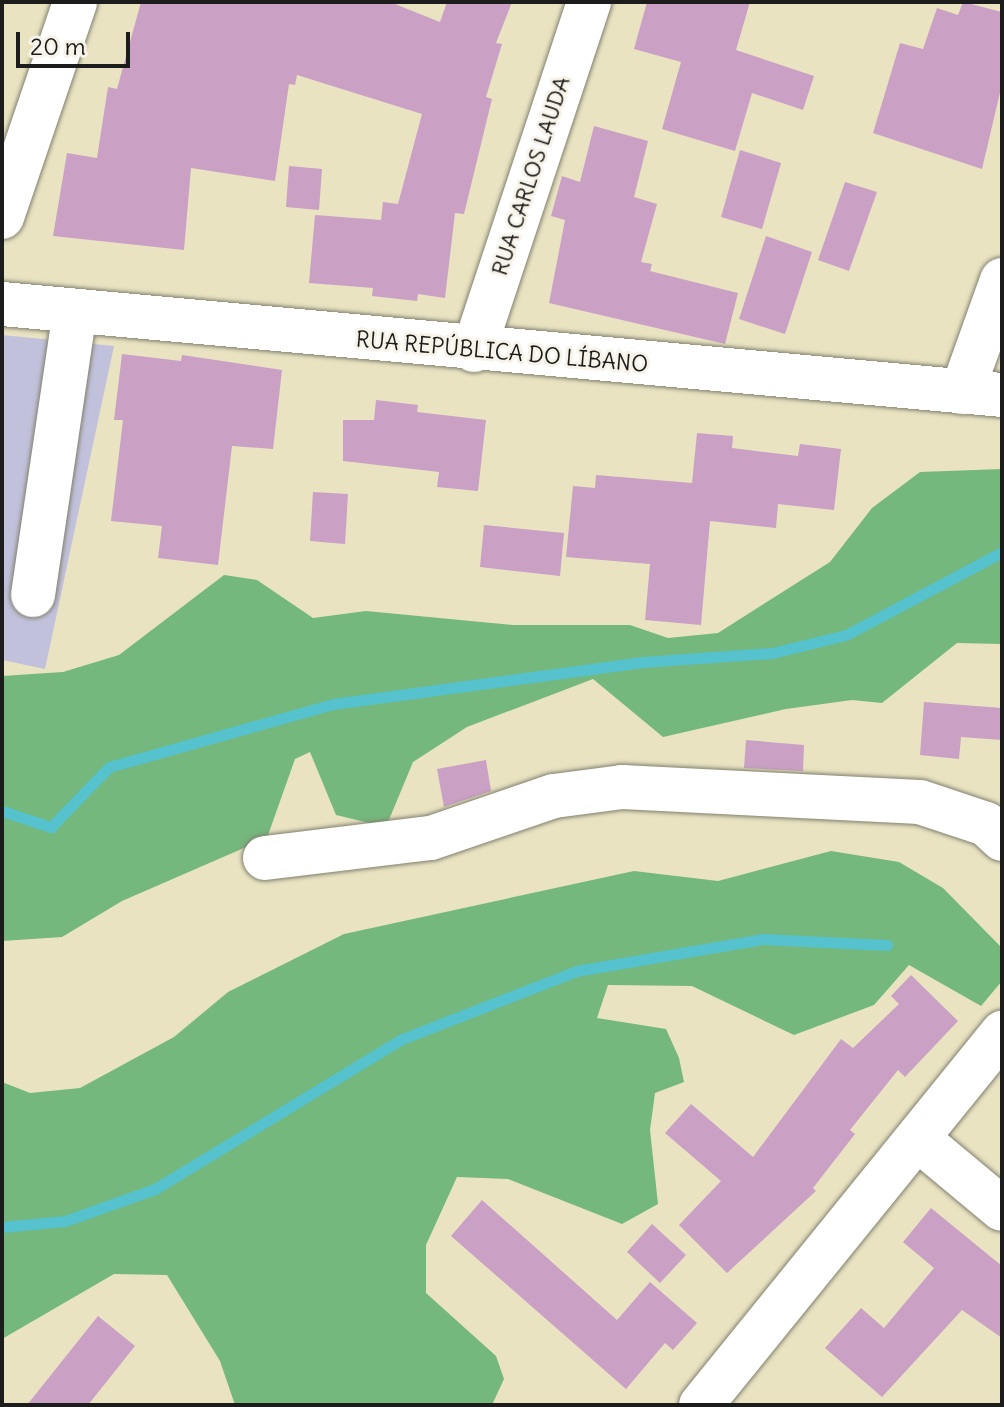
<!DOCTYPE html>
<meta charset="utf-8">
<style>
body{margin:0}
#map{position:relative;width:1004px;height:1407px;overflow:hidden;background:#e9e3c2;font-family:Delius,sans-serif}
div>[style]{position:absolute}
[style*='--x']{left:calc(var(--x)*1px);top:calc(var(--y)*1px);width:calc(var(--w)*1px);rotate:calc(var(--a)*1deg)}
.industrial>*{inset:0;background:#c2c1dc}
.forest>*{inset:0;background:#74b87e}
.stream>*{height:11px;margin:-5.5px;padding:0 5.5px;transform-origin:5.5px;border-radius:5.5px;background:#55c2ce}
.building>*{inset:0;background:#caa1c5}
.roads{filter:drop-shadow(0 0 2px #82806f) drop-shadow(0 0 2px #82806f)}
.minor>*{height:44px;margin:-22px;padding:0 22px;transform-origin:22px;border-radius:22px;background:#fff}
span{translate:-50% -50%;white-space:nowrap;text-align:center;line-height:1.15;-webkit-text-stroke:6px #f7f3e8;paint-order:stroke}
.street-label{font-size:22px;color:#1c1c1c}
.frame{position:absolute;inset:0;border:4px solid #1c1c1c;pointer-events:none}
.scale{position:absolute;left:16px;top:32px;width:114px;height:36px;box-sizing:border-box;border:4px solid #1c1c1c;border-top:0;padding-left:10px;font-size:24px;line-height:28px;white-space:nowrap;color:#1c1c1c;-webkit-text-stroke:6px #f7f3e8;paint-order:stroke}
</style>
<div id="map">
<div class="industrial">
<div style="clip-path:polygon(2px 335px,114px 346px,45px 669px,2px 660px)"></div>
</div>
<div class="forest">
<div style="clip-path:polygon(1002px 469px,1002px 644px,957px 643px,882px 703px,852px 700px,786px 709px,663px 737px,593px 679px,467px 727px,413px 762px,386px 827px,336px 815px,310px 752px,295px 759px,267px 838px,122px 901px,62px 937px,2px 941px,2px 676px,63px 672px,119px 655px,224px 575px,257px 580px,313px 618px,366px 611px,513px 625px,630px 625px,668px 638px,718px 633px,830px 562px,872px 508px,920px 472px)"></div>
<div style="clip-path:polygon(831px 851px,899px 862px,943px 888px,1002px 948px,1002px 981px,981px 1006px,909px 965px,874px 1005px,794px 1035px,692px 986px,608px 985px,597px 1018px,666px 1029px,679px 1058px,684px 1082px,655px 1093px,650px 1130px,658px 1204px,622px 1224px,508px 1179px,457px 1177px,426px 1245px,426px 1293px,496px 1356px,504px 1379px,492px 1405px,235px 1405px,220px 1361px,167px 1275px,114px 1274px,2px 1339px,2px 1082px,30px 1093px,80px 1088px,174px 1037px,228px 992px,344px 934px,634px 871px,718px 881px)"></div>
</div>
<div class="stream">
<div style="--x:2;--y:811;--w:52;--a:18.1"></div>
<div style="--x:51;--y:827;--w:83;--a:-46"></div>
<div style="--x:109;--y:767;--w:233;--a:-15.7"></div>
<div style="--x:333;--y:704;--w:313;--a:-7.7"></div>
<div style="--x:643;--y:662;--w:129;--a:-4"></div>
<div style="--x:772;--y:653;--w:76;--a:-13.7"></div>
<div style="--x:846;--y:635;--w:177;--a:-28"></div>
<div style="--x:2;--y:1227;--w:63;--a:-5.4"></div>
<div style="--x:65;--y:1221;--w:96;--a:-19.6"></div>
<div style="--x:155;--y:1189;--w:289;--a:-31.3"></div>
<div style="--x:402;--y:1039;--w:187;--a:-21.3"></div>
<div style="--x:576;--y:971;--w:190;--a:-9.7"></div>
<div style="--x:763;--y:939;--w:124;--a:2.8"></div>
</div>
<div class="building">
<div style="clip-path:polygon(141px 2px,390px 2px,440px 22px,447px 2px,512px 2px,496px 43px,502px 44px,486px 97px,492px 99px,464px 214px,455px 213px,445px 298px,418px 294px,417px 301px,372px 296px,373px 288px,309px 283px,315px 215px,381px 220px,383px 202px,398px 204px,422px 114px,297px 75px,295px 85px,289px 84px,275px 181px,191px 168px,184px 250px,53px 236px,67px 153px,97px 158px,108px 87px,117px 89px)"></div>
<div style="clip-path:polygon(647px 2px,750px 2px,736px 50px,814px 76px,803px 110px,752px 93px,735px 151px,662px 129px,681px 62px,634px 49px)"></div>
<div style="clip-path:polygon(963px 2px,1002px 12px,1002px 84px,982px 169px,873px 133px,900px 43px,923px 49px,937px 8px,958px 15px)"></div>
<div style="clip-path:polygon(594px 126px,648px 141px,634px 197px,657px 204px,641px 262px,652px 264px,650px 271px,738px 293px,725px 344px,549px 303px,565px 220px,551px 216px,562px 176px,580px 182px)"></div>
<div style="clip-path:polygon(740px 150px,781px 163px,762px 229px,721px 217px)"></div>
<div style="clip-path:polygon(289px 166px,322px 169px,319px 210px,286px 207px)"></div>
<div style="clip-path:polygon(845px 182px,877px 192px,849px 271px,818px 260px)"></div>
<div style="clip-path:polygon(766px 236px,812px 252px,785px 334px,739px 319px)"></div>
<div style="clip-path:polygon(122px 354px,181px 361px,182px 355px,282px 370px,273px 449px,232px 446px,218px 565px,158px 558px,162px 526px,111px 521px,123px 420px,114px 420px)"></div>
<div style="clip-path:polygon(376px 400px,418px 405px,417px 412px,486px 420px,478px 491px,437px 487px,439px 472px,343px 461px,343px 420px,374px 420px)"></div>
<div style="clip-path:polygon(697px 433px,733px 436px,732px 448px,798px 456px,800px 444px,841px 449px,834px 510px,778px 504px,776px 528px,710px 521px,701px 625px,645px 620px,650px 564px,566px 557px,573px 486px,595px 488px,596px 475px,692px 483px)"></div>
<div style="clip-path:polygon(313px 492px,348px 494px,345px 544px,310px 541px)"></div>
<div style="clip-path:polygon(484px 525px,564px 533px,560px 576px,480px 567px)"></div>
<div style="clip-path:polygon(924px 702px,1002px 708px,1002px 740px,961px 737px,959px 759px,920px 755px)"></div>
<div style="clip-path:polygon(746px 740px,804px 745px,803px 771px,744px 768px)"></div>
<div style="clip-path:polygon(486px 760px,491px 791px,444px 807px,437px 769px)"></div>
<div style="clip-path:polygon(911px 975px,958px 1021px,905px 1077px,898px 1070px,850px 1130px,855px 1134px,813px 1188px,816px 1191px,727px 1273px,679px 1225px,721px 1181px,665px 1133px,691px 1104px,753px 1157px,841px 1039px,853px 1048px,899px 1004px,891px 996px)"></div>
<div style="clip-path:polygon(482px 1200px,617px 1320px,650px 1282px,697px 1323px,673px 1350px,665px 1343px,626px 1389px,451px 1236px)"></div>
<div style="clip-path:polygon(931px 1208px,1002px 1266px,1002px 1338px,962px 1310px,882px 1397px,825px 1348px,861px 1308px,884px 1328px,934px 1268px,903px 1242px)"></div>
<div style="clip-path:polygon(652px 1224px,686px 1255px,660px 1283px,627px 1252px)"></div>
<div style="clip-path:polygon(98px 1316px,135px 1346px,88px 1405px,27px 1405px)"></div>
</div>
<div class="roads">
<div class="minor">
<div style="--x:2;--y:217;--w:227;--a:-71.2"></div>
<div style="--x:2;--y:304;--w:1004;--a:5.2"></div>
<div style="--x:474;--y:350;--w:367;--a:-71.7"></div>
<div style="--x:962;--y:392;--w:119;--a:-70.3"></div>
<div style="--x:33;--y:595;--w:287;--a:-81.6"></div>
<div style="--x:265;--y:858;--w:167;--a:-6.9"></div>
<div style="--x:431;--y:838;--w:130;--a:-18.9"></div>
<div style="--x:554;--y:796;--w:69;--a:-7.5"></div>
<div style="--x:622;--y:787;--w:298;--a:2.9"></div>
<div style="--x:920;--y:802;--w:70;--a:18.4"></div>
<div style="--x:986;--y:824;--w:22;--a:43"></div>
<div style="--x:918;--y:1139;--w:109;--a:39.8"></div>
<div style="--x:701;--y:1405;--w:479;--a:-51"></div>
</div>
</div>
<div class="street-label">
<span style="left:531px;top:176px;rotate:-72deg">RUA CARLOS LAUDA</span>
<span style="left:502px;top:352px;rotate:5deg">RUA REPÚBLICA DO LÍBANO</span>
</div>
<div class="frame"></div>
<div class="scale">20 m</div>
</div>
